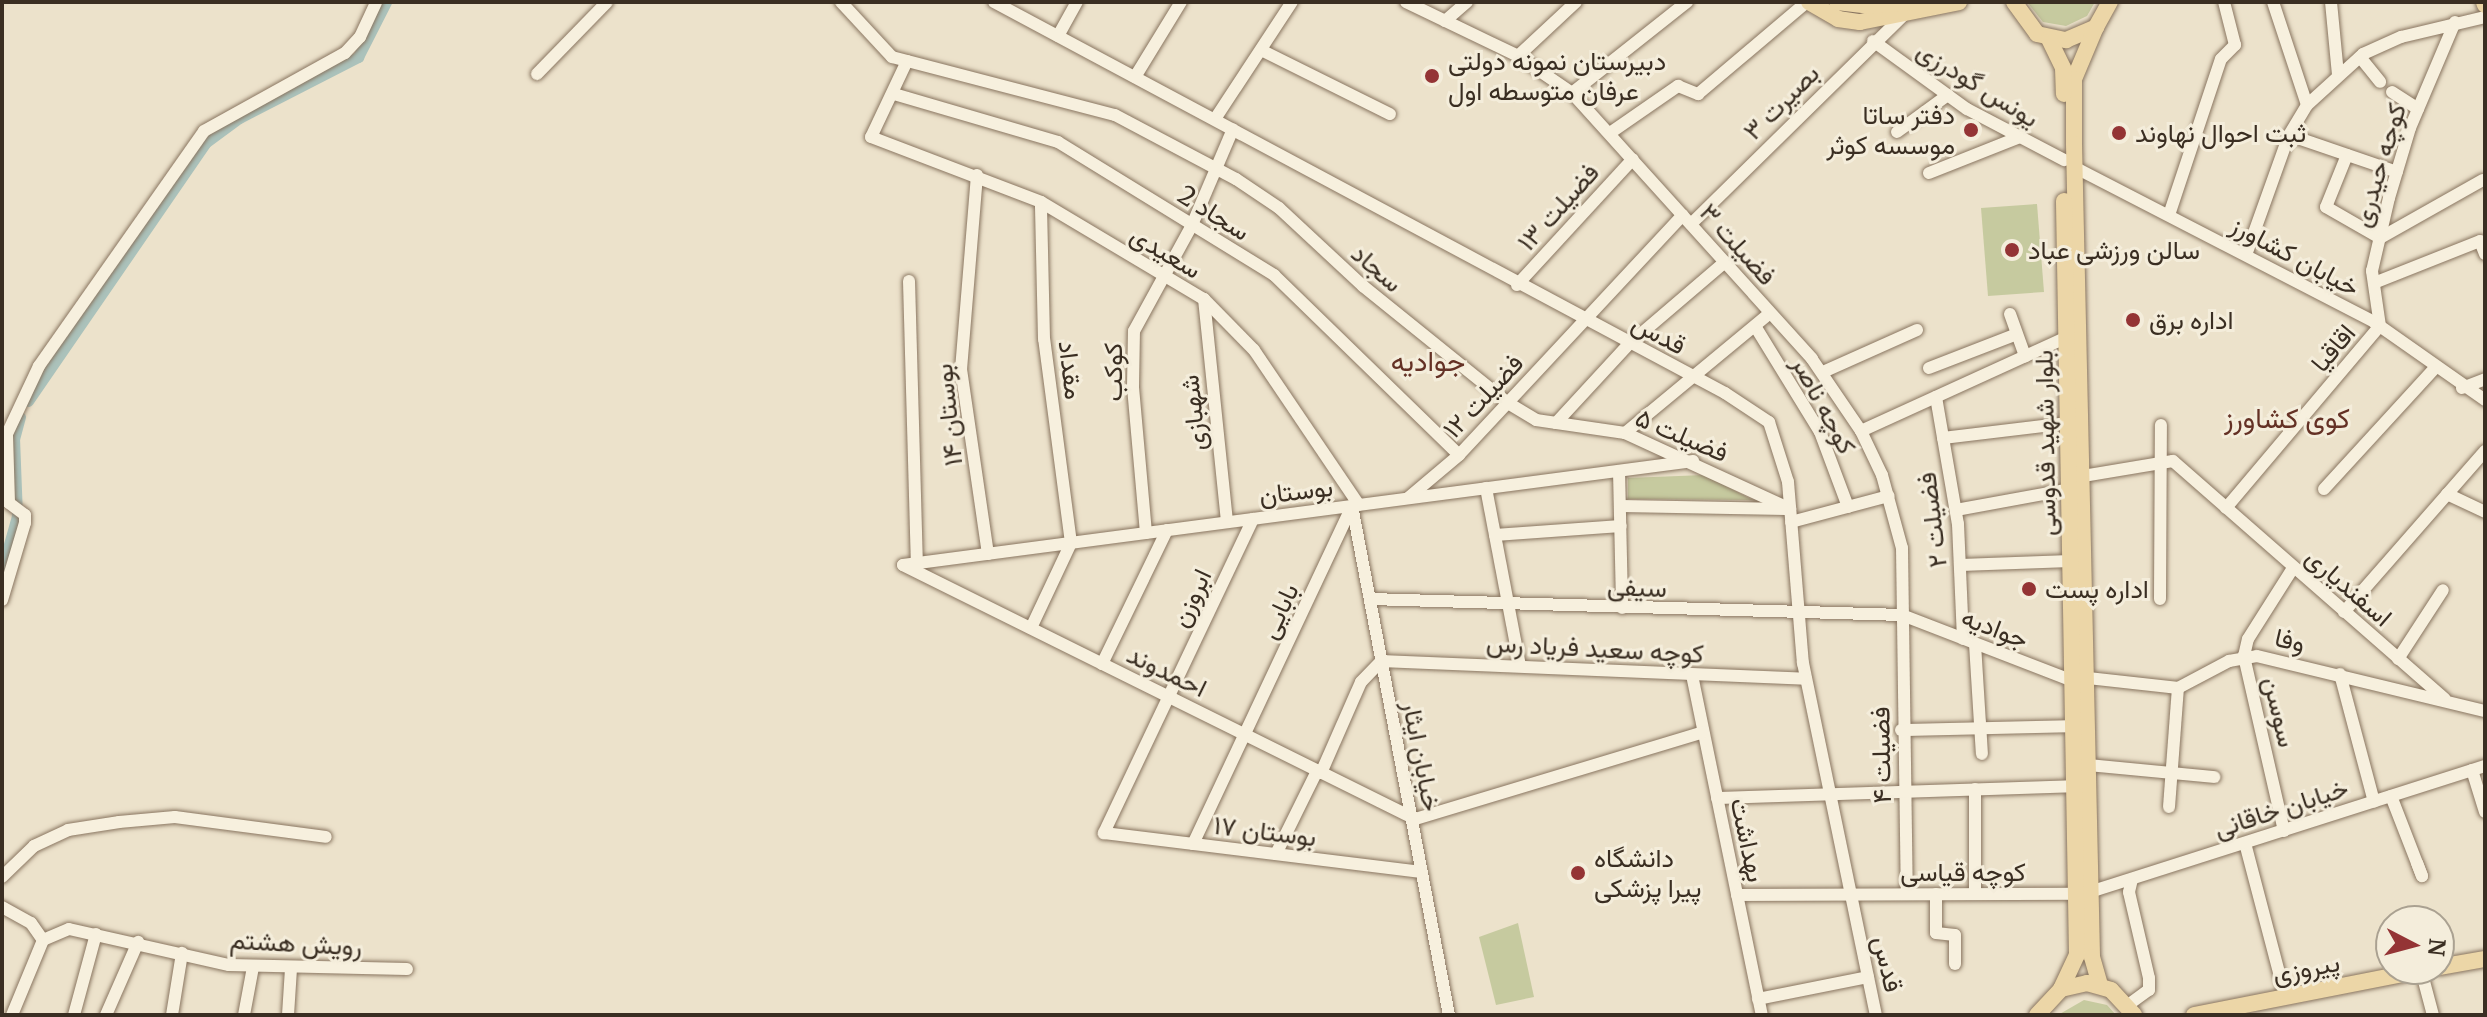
<!DOCTYPE html>
<meta charset="utf-8">
<style>
body{margin:0}
#map{position:relative;width:2487px;height:1017px;overflow:hidden;background:#ece2cb;font-family:Merriweather,Vazirmatn,serif}
div>[style]{position:absolute}
[style*='--x']{left:calc(var(--x)*1px);top:calc(var(--y)*1px);width:calc(var(--w)*1px);rotate:calc(var(--a)*1deg)}
.green>*{inset:0;background:#c6ca9f}
.canal>*{height:11px;margin:-5.5px;padding:0 5.5px;transform-origin:5.5px;border-radius:5.5px;background:#abc2bb}
.roads{filter:drop-shadow(0 0 2px #897560) drop-shadow(0 0 2px #897560)}
.minor>*{height:12px;margin:-6px;padding:0 6px;transform-origin:6px;border-radius:6px;background:#f7f0de}
.major>*{height:16px;margin:-8px;padding:0 8px;transform-origin:8px;border-radius:8px;background:#ecd6a7}
.dots>*{width:22px;height:22px;translate:-50% -50%;box-sizing:border-box;border:4px solid #f4eddb;border-radius:50%}
span{translate:-50% -50%;white-space:nowrap;text-align:center;line-height:1.15;-webkit-text-stroke:6px #f4eddb;paint-order:stroke}
.poi-label{font-size:26px;color:#3a2e22}
.left{translate:0 -50%;text-align:left}
.right{translate:-100% -50%;text-align:right}
.street-label{font-size:26px;color:#3a2e22}
.neighbourhood-label{font-size:28px;color:#643125}
.frame{position:absolute;inset:0;border:4px solid #3a2e22;pointer-events:none}
.north{position:absolute;left:2375px;top:905px;width:80px;height:80px;box-sizing:border-box;background:#f4eddb;border:2px solid #aaa191;border-radius:50%;rotate:96deg;font-size:22px;font-weight:700;line-height:32px;text-align:center;color:#3a2e22}
.north::after{content:'';display:block;margin:auto;width:28px;height:36px;background:#943435;clip-path:polygon(50% 0,100% 100%,50% 72%,0 100%)}
</style>
<div id="map">
<div class="green">
<div style="clip-path:polygon(2027px 2px,2095px 2px,2087px 16px,2066px 26px,2043px 22px)"></div>
<div style="clip-path:polygon(2037px 204px,2044px 292px,1988px 296px,1981px 208px)"></div>
<div style="clip-path:polygon(1704px 475px,1753px 500px,1628px 499px,1628px 478px)"></div>
<div style="clip-path:polygon(1518px 923px,1534px 997px,1496px 1005px,1479px 937px)"></div>
<div style="clip-path:polygon(2084px 1000px,2107px 1005px,2116px 1015px,2058px 1015px)"></div>
</div>
<div class="canal">
<div style="--x:28;--y:401;--w:313;--a:-55.5"></div>
<div style="--x:205;--y:143;--w:42;--a:-36.3"></div>
<div style="--x:239;--y:118;--w:134;--a:-27.1"></div>
<div style="--x:358;--y:57;--w:62;--a:-63"></div>
<div style="--x:2;--y:569;--w:55;--a:-74.2"></div>
<div style="--x:17;--y:516;--w:77;--a:-92.2"></div>
<div style="--x:14;--y:439;--w:23;--a:-75"></div>
</div>
<div class="roads">
<div class="minor">
<div style="--x:841;--y:2;--w:75;--a:47.2"></div>
<div style="--x:892;--y:57;--w:230;--a:14.6"></div>
<div style="--x:1115;--y:115;--w:137;--a:27.9"></div>
<div style="--x:1236;--y:179;--w:52;--a:34"></div>
<div style="--x:1279;--y:208;--w:115;--a:42.9"></div>
<div style="--x:1363;--y:286;--w:186;--a:38.9"></div>
<div style="--x:1508;--y:403;--w:33;--a:31"></div>
<div style="--x:1536;--y:420;--w:90;--a:8.3"></div>
<div style="--x:1625;--y:433;--w:182;--a:24.7"></div>
<div style="--x:994;--y:2;--w:829;--a:28.14"></div>
<div style="--x:1725;--y:393;--w:53;--a:33.4"></div>
<div style="--x:1769;--y:422;--w:63;--a:72.4"></div>
<div style="--x:1788;--y:482;--w:182;--a:85.3"></div>
<div style="--x:1803;--y:663;--w:359;--a:78.3"></div>
<div style="--x:1406;--y:2;--w:124;--a:25.7"></div>
<div style="--x:1518;--y:56;--w:65;--a:34.4"></div>
<div style="--x:1572;--y:93;--w:358;--a:47.9"></div>
<div style="--x:1812;--y:359;--w:87;--a:55.8"></div>
<div style="--x:1861;--y:431;--w:49;--a:64.5"></div>
<div style="--x:1882;--y:475;--w:76;--a:74.7"></div>
<div style="--x:1902;--y:548;--w:346;--a:89.2"></div>
<div style="--x:2273;--y:2;--w:108;--a:71.7"></div>
<div style="--x:2331;--y:2;--w:73;--a:84.5"></div>
<div style="--x:1445;--y:21;--w:29;--a:-41"></div>
<div style="--x:1058;--y:36;--w:39;--a:-61"></div>
<div style="--x:1873;--y:41;--w:116;--a:35.9"></div>
<div style="--x:1967;--y:109;--w:110;--a:27.7"></div>
<div style="--x:1261;--y:50;--w:144;--a:26.4"></div>
<div style="--x:1518;--y:56;--w:79;--a:-43"></div>
<div style="--x:2360;--y:57;--w:32;--a:51"></div>
<div style="--x:907;--y:61;--w:84;--a:115.3"></div>
<div style="--x:871;--y:137;--w:182;--a:20.9"></div>
<div style="--x:1041;--y:202;--w:190;--a:30.8"></div>
<div style="--x:1204;--y:299;--w:71;--a:45.6"></div>
<div style="--x:1254;--y:350;--w:187;--a:55.9"></div>
<div style="--x:537;--y:74;--w:100;--a:-45.8"></div>
<div style="--x:1135;--y:77;--w:88;--a:-58.5"></div>
<div style="--x:2392;--y:92;--w:31;--a:33"></div>
<div style="--x:1572;--y:93;--w:147;--a:-38.4"></div>
<div style="--x:894;--y:94;--w:171;--a:16.3"></div>
<div style="--x:1058;--y:142;--w:254;--a:31.6"></div>
<div style="--x:1274;--y:275;--w:258;--a:44.2"></div>
<div style="--x:1215;--y:119;--w:140;--a:-56.7"></div>
<div style="--x:1897;--y:132;--w:63;--a:-36"></div>
<div style="--x:1610;--y:133;--w:83;--a:-34.7"></div>
<div style="--x:1678;--y:86;--w:22;--a:22"></div>
<div style="--x:1698;--y:94;--w:143;--a:-40.2"></div>
<div style="--x:2289;--y:135;--w:114;--a:18.9"></div>
<div style="--x:2347;--y:155;--w:56;--a:112"></div>
<div style="--x:2326;--y:207;--w:62;--a:29.9"></div>
<div style="--x:2380;--y:238;--w:118;--a:-29.4"></div>
<div style="--x:2074;--y:167;--w:338;--a:27.3"></div>
<div style="--x:2374;--y:322;--w:136;--a:35.1"></div>
<div style="--x:1929;--y:173;--w:98;--a:-21.6"></div>
<div style="--x:977;--y:175;--w:195;--a:94.7"></div>
<div style="--x:961;--y:369;--w:187;--a:81.7"></div>
<div style="--x:2169;--y:215;--w:164;--a:-71.6"></div>
<div style="--x:2221;--y:59;--w:20;--a:-45"></div>
<div style="--x:2235;--y:45;--w:44;--a:-104.3"></div>
<div style="--x:1691;--y:224;--w:298;--a:-44.5"></div>
<div style="--x:2246;--y:255;--w:127;--a:-70.3"></div>
<div style="--x:2289;--y:135;--w:35;--a:-59"></div>
<div style="--x:2307;--y:105;--w:76;--a:-42.3"></div>
<div style="--x:2363;--y:54;--w:42;--a:-24.1"></div>
<div style="--x:2401;--y:37;--w:86;--a:-13.4"></div>
<div style="--x:909;--y:281;--w:282;--a:88.4"></div>
<div style="--x:2374;--y:283;--w:114;--a:-21.6"></div>
<div style="--x:2480;--y:241;--w:14;--a:69"></div>
<div style="--x:1517;--y:285;--w:171;--a:-47.4"></div>
<div style="--x:1204;--y:299;--w:224;--a:84.1"></div>
<div style="--x:2010;--y:314;--w:45;--a:70.3"></div>
<div style="--x:1755;--y:326;--w:124;--a:58.5"></div>
<div style="--x:1820;--y:432;--w:80;--a:69.5"></div>
<div style="--x:1929;--y:368;--w:94;--a:-21.1"></div>
<div style="--x:1823;--y:372;--w:103;--a:-24.1"></div>
<div style="--x:2462;--y:388;--w:25;--a:-21"></div>
<div style="--x:1936;--y:397;--w:129;--a:80.2"></div>
<div style="--x:1958;--y:524;--w:115;--a:87.5"></div>
<div style="--x:1556;--y:423;--w:108;--a:-47.3"></div>
<div style="--x:1629;--y:344;--w:126;--a:-40.5"></div>
<div style="--x:1861;--y:431;--w:226;--a:-24.5"></div>
<div style="--x:1625;--y:433;--w:188;--a:-39.6"></div>
<div style="--x:1943;--y:438;--w:126;--a:-6.8"></div>
<div style="--x:1619;--y:471;--w:137;--a:88.7"></div>
<div style="--x:2083;--y:476;--w:91;--a:-9.5"></div>
<div style="--x:2173;--y:461;--w:361;--a:41.2"></div>
<div style="--x:1486;--y:488;--w:181;--a:79.2"></div>
<div style="--x:2324;--y:489;--w:164;--a:-47.5"></div>
<div style="--x:2447;--y:494;--w:42;--a:25.3"></div>
<div style="--x:1408;--y:498;--w:67;--a:-40.1"></div>
<div style="--x:1459;--y:455;--w:328;--a:-47"></div>
<div style="--x:1352;--y:506;--w:518;--a:79.21"></div>
<div style="--x:1621;--y:506;--w:165;--a:1"></div>
<div style="--x:2226;--y:508;--w:238;--a:-49.8"></div>
<div style="--x:2380;--y:326;--w:56;--a:-98.3"></div>
<div style="--x:2372;--y:271;--w:75;--a:-76.9"></div>
<div style="--x:2389;--y:198;--w:73;--a:-73.3"></div>
<div style="--x:2410;--y:128;--w:115;--a:-67"></div>
<div style="--x:1956;--y:510;--w:116;--a:-10.4"></div>
<div style="--x:1253;--y:519;--w:348;--a:115.4"></div>
<div style="--x:1104;--y:833;--w:320;--a:7"></div>
<div style="--x:1791;--y:522;--w:101;--a:-14.9"></div>
<div style="--x:1146;--y:533;--w:147;--a:-95.1"></div>
<div style="--x:1133;--y:387;--w:56;--a:-89"></div>
<div style="--x:1134;--y:331;--w:121;--a:-61.3"></div>
<div style="--x:1192;--y:225;--w:104;--a:-66.9"></div>
<div style="--x:1495;--y:535;--w:126;--a:-4.1"></div>
<div style="--x:903;--y:565;--w:797;--a:-7.5"></div>
<div style="--x:903;--y:565;--w:567;--a:26.38"></div>
<div style="--x:1960;--y:565;--w:111;--a:-2.1"></div>
<div style="--x:1370;--y:599;--w:532;--a:1.72"></div>
<div style="--x:1902;--y:615;--w:183;--a:21.1"></div>
<div style="--x:2160;--y:599;--w:174;--a:-89.7"></div>
<div style="--x:2;--y:600;--w:80;--a:-73.4"></div>
<div style="--x:25;--y:523;--w:8;--a:-90"></div>
<div style="--x:25;--y:515;--w:20;--a:-143"></div>
<div style="--x:9;--y:503;--w:69;--a:-91.7"></div>
<div style="--x:7;--y:434;--w:75;--a:-64.8"></div>
<div style="--x:39;--y:366;--w:287;--a:-54.9"></div>
<div style="--x:204;--y:131;--w:161;--a:-29"></div>
<div style="--x:345;--y:53;--w:22;--a:-47"></div>
<div style="--x:360;--y:37;--w:38;--a:-65"></div>
<div style="--x:2344;--y:612;--w:214;--a:-48.8"></div>
<div style="--x:1031;--y:628;--w:94;--a:-64.8"></div>
<div style="--x:1071;--y:543;--w:206;--a:-97.5"></div>
<div style="--x:1044;--y:339;--w:137;--a:-91.3"></div>
<div style="--x:1975;--y:644;--w:110;--a:86.4"></div>
<div style="--x:2398;--y:659;--w:82;--a:-56.9"></div>
<div style="--x:1102;--y:664;--w:149;--a:-64.1"></div>
<div style="--x:2340;--y:674;--w:132;--a:75.1"></div>
<div style="--x:1692;--y:675;--w:347;--a:78.4"></div>
<div style="--x:2088;--y:678;--w:91;--a:6.3"></div>
<div style="--x:2178;--y:688;--w:58;--a:-27.9"></div>
<div style="--x:2229;--y:661;--w:28;--a:-10"></div>
<div style="--x:2257;--y:656;--w:235;--a:13.6"></div>
<div style="--x:1901;--y:730;--w:172;--a:-1.3"></div>
<div style="--x:2089;--y:765;--w:126;--a:5.5"></div>
<div style="--x:2472;--y:770;--w:44;--a:72.8"></div>
<div style="--x:1321;--y:773;--w:99;--a:-66.3"></div>
<div style="--x:1361;--y:682;--w:29;--a:-46"></div>
<div style="--x:1381;--y:661;--w:425;--a:2.4"></div>
<div style="--x:2391;--y:796;--w:86;--a:68.8"></div>
<div style="--x:2422;--y:876;--w:14;--a:-111"></div>
<div style="--x:1717;--y:798;--w:357;--a:-1.9"></div>
<div style="--x:2169;--y:807;--w:119;--a:-85.7"></div>
<div style="--x:1412;--y:820;--w:304;--a:-16.8"></div>
<div style="--x:2284;--y:831;--w:180;--a:-102.9"></div>
<div style="--x:2244;--y:656;--w:17;--a:-77"></div>
<div style="--x:2248;--y:639;--w:84;--a:-57.6"></div>
<div style="--x:2245;--y:843;--w:158;--a:75.3"></div>
<div style="--x:1193;--y:844;--w:374;--a:-64.8"></div>
<div style="--x:1276;--y:854;--w:93;--a:-63.7"></div>
<div style="--x:2;--y:877;--w:45;--a:-44.1"></div>
<div style="--x:34;--y:846;--w:38;--a:-25"></div>
<div style="--x:68;--y:830;--w:52;--a:-8.9"></div>
<div style="--x:119;--y:822;--w:56;--a:-5.1"></div>
<div style="--x:175;--y:817;--w:152;--a:7.5"></div>
<div style="--x:2090;--y:892;--w:415;--a:-17.7"></div>
<div style="--x:1936;--y:894;--w:39;--a:90"></div>
<div style="--x:1936;--y:933;--w:19;--a:6"></div>
<div style="--x:1955;--y:935;--w:29;--a:90"></div>
<div style="--x:1975;--y:894;--w:105;--a:-90"></div>
<div style="--x:1737;--y:895;--w:339;--a:-0.2"></div>
<div style="--x:2;--y:907;--w:33;--a:29"></div>
<div style="--x:31;--y:923;--w:21;--a:55"></div>
<div style="--x:2421;--y:970;--w:47;--a:75.1"></div>
<div style="--x:1758;--y:999;--w:112;--a:-11.3"></div>
<div style="--x:2128;--y:1005;--w:26;--a:-36"></div>
<div style="--x:2149;--y:990;--w:12;--a:-90"></div>
<div style="--x:2149;--y:978;--w:88;--a:-103.1"></div>
<div style="--x:2129;--y:892;--w:13;--a:-77"></div>
<div style="--x:12;--y:1015;--w:81;--a:-67.5"></div>
<div style="--x:43;--y:940;--w:28;--a:-23"></div>
<div style="--x:69;--y:929;--w:164;--a:12.7"></div>
<div style="--x:229;--y:965;--w:178;--a:1.3"></div>
<div style="--x:74;--y:1015;--w:84;--a:-74.8"></div>
<div style="--x:106;--y:1015;--w:80;--a:-66.3"></div>
<div style="--x:172;--y:1015;--w:63;--a:-80.8"></div>
<div style="--x:244;--y:1015;--w:49;--a:-79.4"></div>
<div style="--x:288;--y:1015;--w:47;--a:-86.3"></div>
</div>
<div class="major">
<div style="--x:1809;--y:2;--w:34;--a:30"></div>
<div style="--x:1838;--y:19;--w:22;--a:8"></div>
<div style="--x:1860;--y:22;--w:101;--a:-11.4"></div>
<div style="--x:1837;--y:2;--w:32;--a:7"></div>
<div style="--x:1869;--y:6;--w:43;--a:-5.3"></div>
<div style="--x:2014;--y:2;--w:39;--a:54"></div>
<div style="--x:2037;--y:34;--w:30;--a:12"></div>
<div style="--x:2066;--y:40;--w:33;--a:-23"></div>
<div style="--x:2096;--y:27;--w:29;--a:-61"></div>
<div style="--x:2484;--y:2;--w:3;--a:72"></div>
<div style="--x:2096;--y:27;--w:56;--a:112.9"></div>
<div style="--x:2074;--y:79;--w:65;--a:90"></div>
<div style="--x:2074;--y:144;--w:813;--a:88.73"></div>
<div style="--x:2092;--y:957;--w:29;--a:74"></div>
<div style="--x:2049;--y:39;--w:32;--a:64"></div>
<div style="--x:2063;--y:68;--w:26;--a:88"></div>
<div style="--x:2439;--y:967;--w:47;--a:-9.9"></div>
<div style="--x:2061;--y:989;--w:38;--a:-65"></div>
<div style="--x:2077;--y:955;--w:754;--a:-90.99"></div>
<div style="--x:2037;--y:1015;--w:35;--a:-47"></div>
<div style="--x:2061;--y:989;--w:27;--a:-13"></div>
<div style="--x:2087;--y:983;--w:25;--a:16"></div>
<div style="--x:2111;--y:990;--w:34;--a:47"></div>
<div style="--x:2194;--y:1015;--w:238;--a:-11.1"></div>
</div>
</div>
<div class="dots">
<div style="left:1432px;top:76px;background:#943435"></div>
<div style="left:1971px;top:130px;background:#943435"></div>
<div style="left:2119px;top:133px;background:#943435"></div>
<div style="left:2012px;top:250px;background:#943435"></div>
<div style="left:2133px;top:320px;background:#943435"></div>
<div style="left:2029px;top:589px;background:#943435"></div>
<div style="left:1578px;top:873px;background:#943435"></div>
</div>
<div class="poi-label">
<span class="left" style="left:1448px;top:76px">دبیرستان نمونه دولتی<br>عرفان متوسطه اول</span>
<span class="right" style="left:1955px;top:130px">دفتر ساتا<br>موسسه کوثر</span>
<span class="left" style="left:2135px;top:133px">ثبت احوال نهاوند</span>
<span class="left" style="left:2028px;top:250px">سالن ورزشی عباد</span>
<span class="left" style="left:2149px;top:320px">اداره برق</span>
<span class="left" style="left:2045px;top:589px">اداره پست</span>
<span class="left" style="left:1594px;top:873px">دانشگاه<br>پیرا پزشکی</span>
</div>
<div class="street-label">
<span style="left:1978px;top:84px;rotate:32deg">یونس گودرزی</span>
<span style="left:1781px;top:102px;rotate:-45deg">بصیرت ۳</span>
<span style="left:2379px;top:165px;rotate:-73deg">کوچه حیدری</span>
<span style="left:1558px;top:207px;rotate:-48deg">فضیلت ۱۳</span>
<span style="left:1214px;top:213px;rotate:32deg">سجاد 2</span>
<span style="left:1738px;top:244px;rotate:48deg">فضیلت ۳</span>
<span style="left:1166px;top:252px;rotate:31deg">سعیدی</span>
<span style="left:2295px;top:256px;rotate:28deg">خیابان کشاورز</span>
<span style="left:1377px;top:268px;rotate:41deg">سجاد</span>
<span style="left:1659px;top:334px;rotate:28deg">قدس</span>
<span style="left:2333px;top:348px;rotate:-50deg">اقاقیا</span>
<span style="left:1071px;top:370px;rotate:83deg">مقداد</span>
<span style="left:1113px;top:372px;rotate:-90deg">کوکب</span>
<span style="left:1483px;top:396px;rotate:-47deg">فضیلت ۱۲</span>
<span style="left:1824px;top:405px;rotate:62deg">کوچه ناصر</span>
<span style="left:1193px;top:413px;rotate:-96deg">شهبازی</span>
<span style="left:948px;top:415px;rotate:-96deg">بوستان ۱۴</span>
<span style="left:1682px;top:435px;rotate:23deg">فضیلت ۵</span>
<span style="left:2045px;top:443px;rotate:-91deg">بلوار شهید قدوسی</span>
<span style="left:1296px;top:491px;rotate:-7deg">بوستان</span>
<span style="left:1932px;top:520px;rotate:-97deg">فضیلت ۲</span>
<span style="left:1637px;top:587px;rotate:2deg">سیفی</span>
<span style="left:2349px;top:587px;rotate:41deg">اسفندیاری</span>
<span style="left:1191px;top:598px;rotate:-65deg">ابروزن</span>
<span style="left:1279px;top:611px;rotate:-65deg">بابایی</span>
<span style="left:1995px;top:628px;rotate:21deg">جوادیه</span>
<span style="left:2290px;top:640px;rotate:13deg">وفا</span>
<span style="left:1595px;top:648px;rotate:3deg">کوچه سعید فریاد رس</span>
<span style="left:1167px;top:671px;rotate:26deg">احمدوند</span>
<span style="left:2280px;top:712px;rotate:77deg">سوسن</span>
<span style="left:1881px;top:755px;rotate:-91deg">فضیلت ۴</span>
<span style="left:1422px;top:756px;rotate:79deg">خیابان ایثار</span>
<span style="left:2281px;top:808px;rotate:-18deg">خیابان خاقانی</span>
<span style="left:1265px;top:831px;rotate:7deg">بوستان ۱۷</span>
<span style="left:1748px;top:840px;rotate:78deg">بهداشت</span>
<span style="left:1963px;top:872px">کوچه قیاسی</span>
<span style="left:296px;top:943px;rotate:3deg">رویش هشتم</span>
<span style="left:1888px;top:964px;rotate:77deg">قدس</span>
<span style="left:2306px;top:968px;rotate:-11deg">پیروزی</span>
</div>
<div class="neighbourhood-label">
<span style="left:1428px;top:361px">جوادیه</span>
<span style="left:2287px;top:418px">کوی کشاورز</span>
</div>
<div class="frame"></div>
<div class="north">N</div>
</div>
